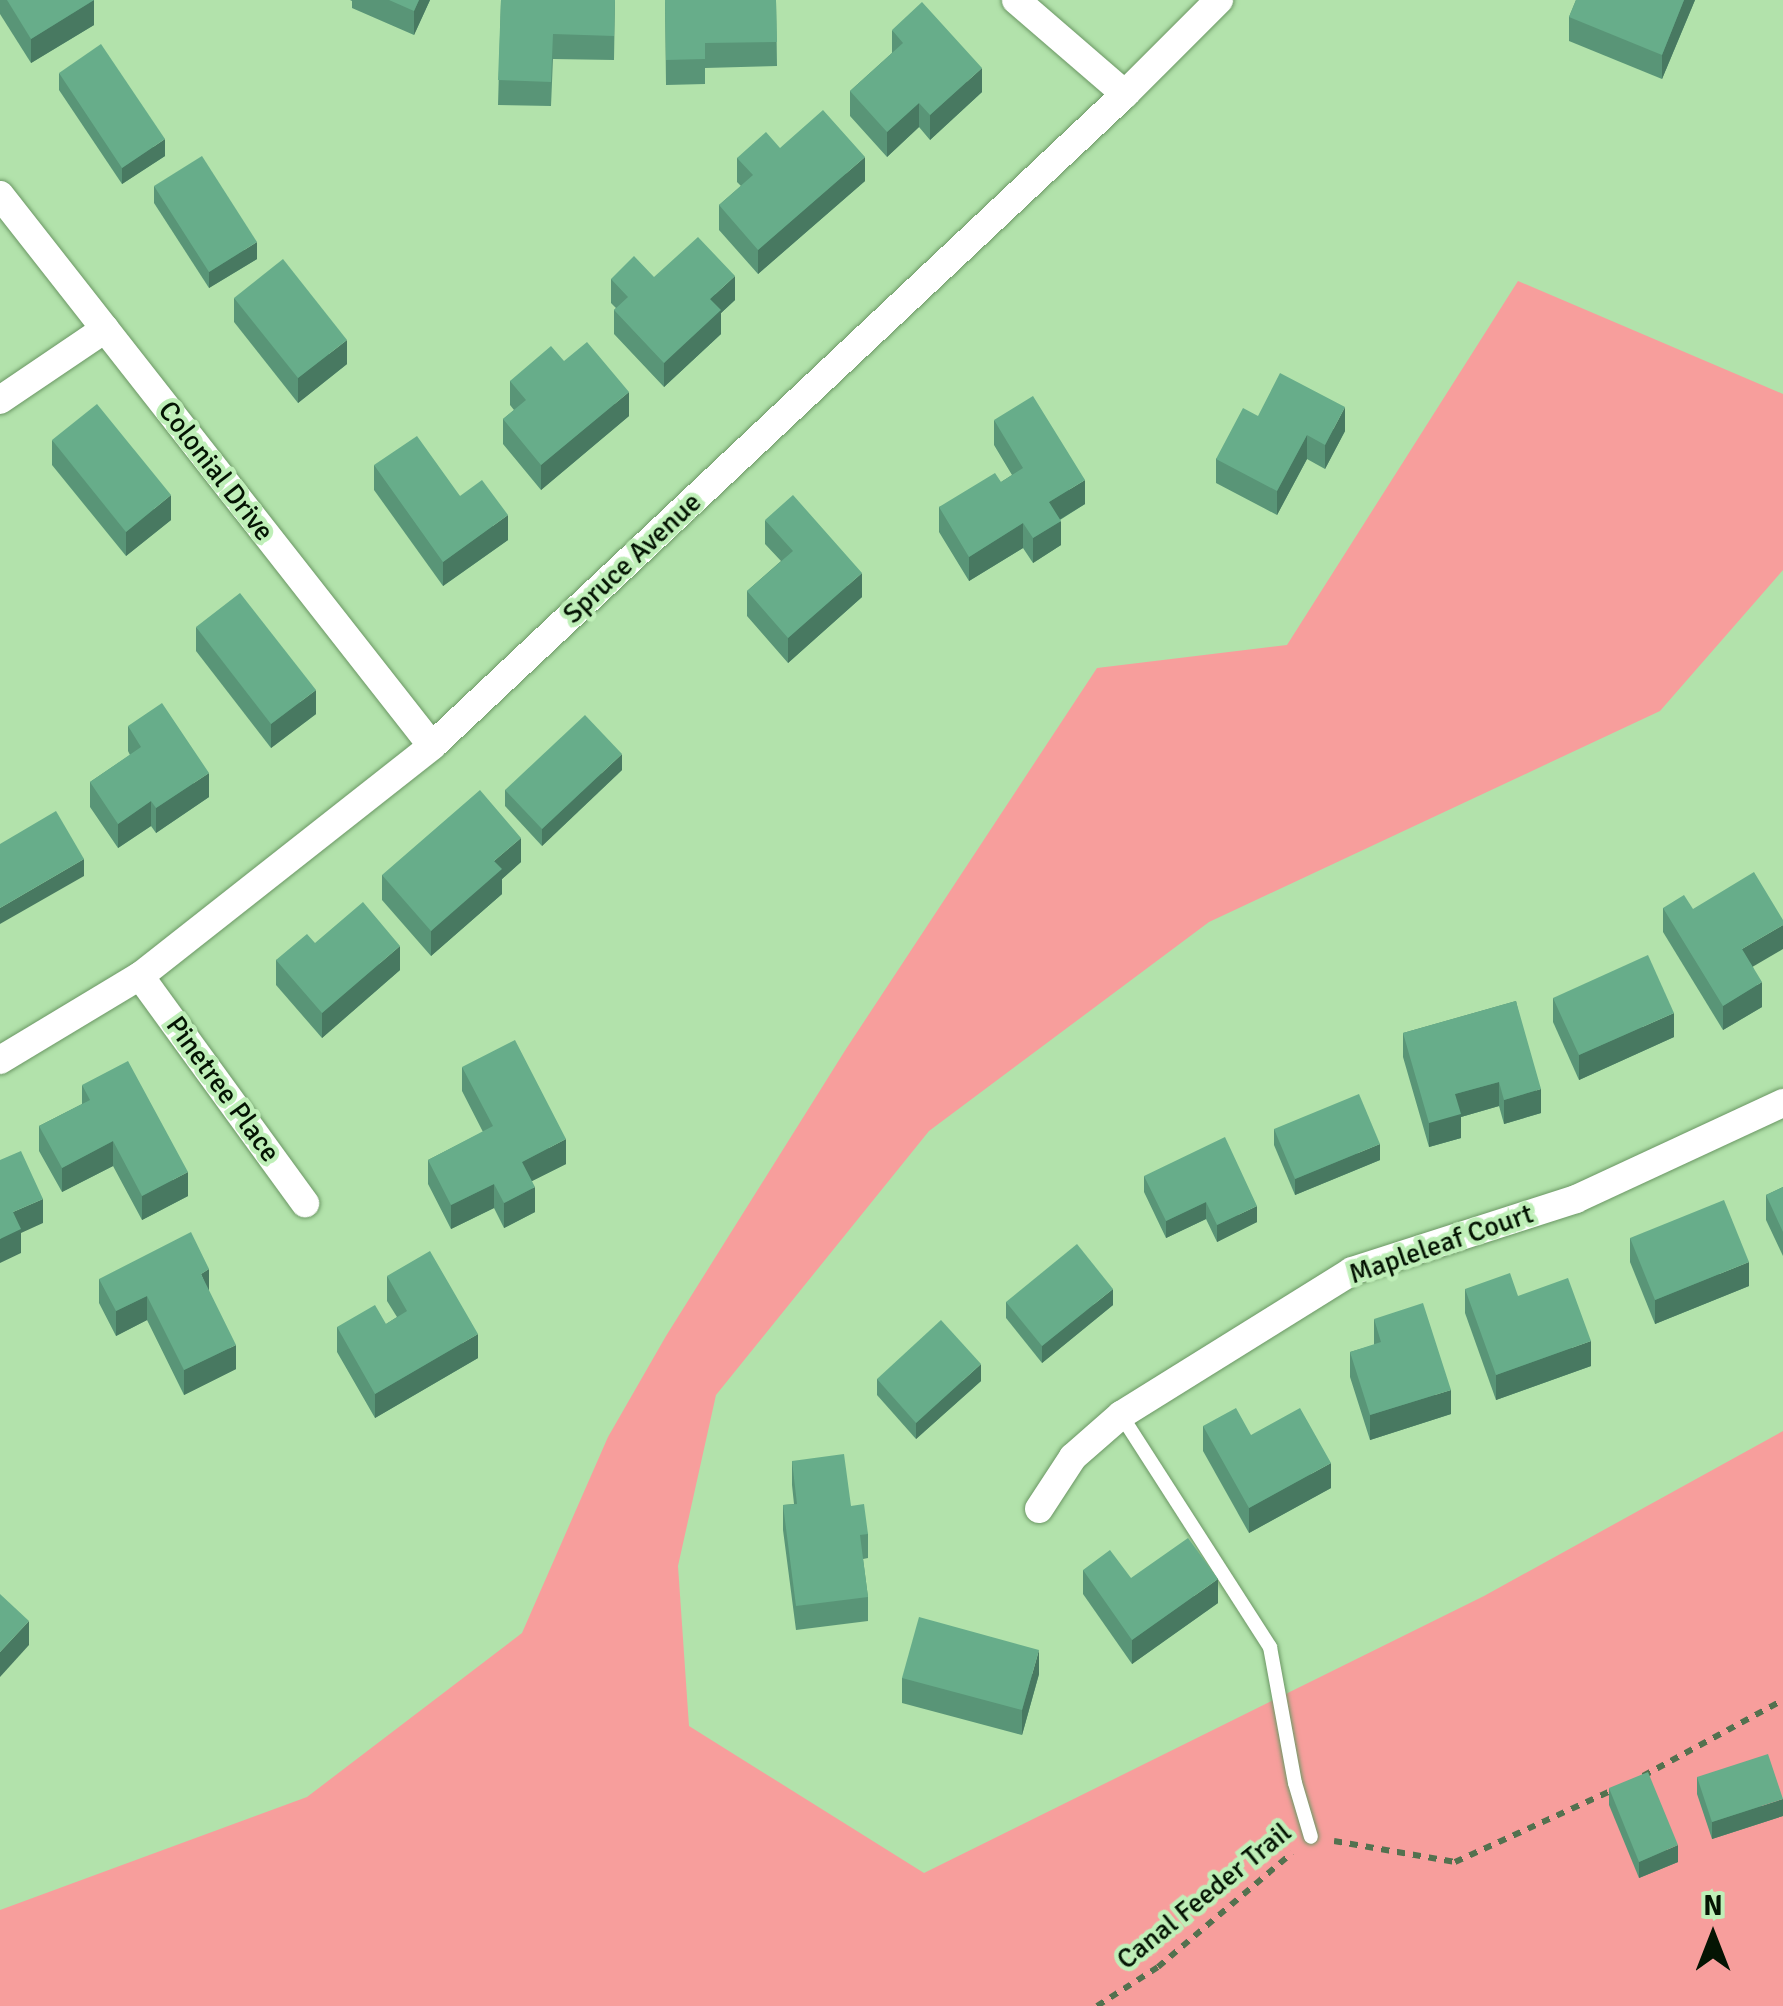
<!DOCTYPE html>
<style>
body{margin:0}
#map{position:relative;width:1783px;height:2006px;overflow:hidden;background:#b2e2ab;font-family:Signika,sans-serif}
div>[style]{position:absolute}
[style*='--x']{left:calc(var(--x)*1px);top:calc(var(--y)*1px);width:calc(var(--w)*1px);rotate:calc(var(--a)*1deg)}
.green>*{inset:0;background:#f79e9c}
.path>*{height:6px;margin-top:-3px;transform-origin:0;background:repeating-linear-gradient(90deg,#53714f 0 8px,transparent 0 16px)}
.roads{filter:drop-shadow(0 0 2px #6b9764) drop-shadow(0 0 2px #6b9764)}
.service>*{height:14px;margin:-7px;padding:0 7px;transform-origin:7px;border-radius:7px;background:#fff}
.minor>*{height:28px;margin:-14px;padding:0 14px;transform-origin:14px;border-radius:14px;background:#fff}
.wall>*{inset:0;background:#599577}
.shaded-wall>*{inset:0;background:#487961}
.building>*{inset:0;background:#67ad8a}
span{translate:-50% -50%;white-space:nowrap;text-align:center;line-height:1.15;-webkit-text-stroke:9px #bfefb8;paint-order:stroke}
.street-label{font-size:28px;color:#041403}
.north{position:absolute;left:1663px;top:1886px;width:100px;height:100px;-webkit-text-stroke:8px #bfefb8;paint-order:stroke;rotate:0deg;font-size:28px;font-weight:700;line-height:40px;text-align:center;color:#041403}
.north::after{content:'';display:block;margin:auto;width:35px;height:45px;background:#041403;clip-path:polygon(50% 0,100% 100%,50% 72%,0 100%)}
</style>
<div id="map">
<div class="green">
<div style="clip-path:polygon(1518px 281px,1783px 394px,1783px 570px,1660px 711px,1209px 922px,929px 1131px,716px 1395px,678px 1566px,689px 1726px,924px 1873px,1484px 1596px,1783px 1431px,1783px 2006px,0 2006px,0 1910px,307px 1797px,522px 1633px,608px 1437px,666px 1336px,846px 1049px,1097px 668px,1287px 645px)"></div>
</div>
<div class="path">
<div style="--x:1643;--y:1776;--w:159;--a:-28.5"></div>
<div style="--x:1334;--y:1841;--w:123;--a:9.8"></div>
<div style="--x:1455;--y:1862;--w:174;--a:-24.5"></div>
<div style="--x:1097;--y:2006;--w:72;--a:-32.6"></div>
<div style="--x:1158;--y:1967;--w:176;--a:-40.4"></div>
</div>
<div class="roads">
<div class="service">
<div style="--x:1121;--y:1415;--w:276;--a:57.3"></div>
<div style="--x:1270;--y:1647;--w:138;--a:79.6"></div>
<div style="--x:1295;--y:1783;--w:56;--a:73.5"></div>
</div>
<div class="minor">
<div style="--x:1016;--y:0;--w:144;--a:40.8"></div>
<div style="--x:0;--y:195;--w:700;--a:51.9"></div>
<div style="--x:0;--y:400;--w:127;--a:-34.1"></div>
<div style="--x:140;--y:976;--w:281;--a:54"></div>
<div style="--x:0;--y:1060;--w:163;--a:-31"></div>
<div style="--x:140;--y:976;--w:372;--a:-38.2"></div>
<div style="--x:432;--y:746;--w:952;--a:-43.25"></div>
<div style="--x:1125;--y:94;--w:133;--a:-45"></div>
<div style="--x:1039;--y:1509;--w:62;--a:-56.8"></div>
<div style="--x:1073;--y:1457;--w:64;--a:-41.2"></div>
<div style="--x:1121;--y:1415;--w:272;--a:-31.9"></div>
<div style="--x:1352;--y:1271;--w:235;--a:-17.8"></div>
<div style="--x:1576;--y:1199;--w:228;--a:-24.9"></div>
</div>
</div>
<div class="wall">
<div style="clip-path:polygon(0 0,94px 0,94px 25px,31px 63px,0 14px)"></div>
<div style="clip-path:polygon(350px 0,430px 0,414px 35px,352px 8px,352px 1px)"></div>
<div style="clip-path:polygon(501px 0,615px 0,614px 60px,553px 59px,551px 106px,498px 105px)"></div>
<div style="clip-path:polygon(665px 0,776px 0,777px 66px,705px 68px,705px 84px,666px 85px)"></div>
<div style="clip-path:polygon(1576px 0,1695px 0,1662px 79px,1569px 41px,1569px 17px)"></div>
<div style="clip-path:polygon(892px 30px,982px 92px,930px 140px,919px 127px,887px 157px,850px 116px,850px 91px,892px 53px)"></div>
<div style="clip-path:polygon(59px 73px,165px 156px,122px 184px,59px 90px)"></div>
<div style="clip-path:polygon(780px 148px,865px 181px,758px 274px,719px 230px,719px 205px,741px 186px,737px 182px,737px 158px)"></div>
<div style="clip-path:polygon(154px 186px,257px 259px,209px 288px,154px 203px)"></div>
<div style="clip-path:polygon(654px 277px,735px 300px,721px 313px,721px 334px,664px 387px,614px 334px,614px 310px,616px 308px,611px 303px,611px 279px)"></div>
<div style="clip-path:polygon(234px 298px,347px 364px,298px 403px,234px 322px)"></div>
<div style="clip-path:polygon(564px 361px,629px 416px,541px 490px,503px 444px,503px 419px,514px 410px,510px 405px,510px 381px)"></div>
<div style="clip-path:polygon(1258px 416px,1345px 431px,1325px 469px,1307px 459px,1277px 515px,1216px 483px,1216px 459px)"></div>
<div style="clip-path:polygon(994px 420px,1085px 504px,1060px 520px,1061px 545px,1033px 563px,1023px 548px,969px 581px,939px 532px,939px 507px,1001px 482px,1012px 475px,994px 445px)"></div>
<div style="clip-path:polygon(52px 440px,171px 520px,126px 556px,52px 465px)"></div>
<div style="clip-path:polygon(374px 465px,460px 496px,508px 540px,443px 586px,374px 490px)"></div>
<div style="clip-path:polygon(765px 520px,862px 597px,788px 663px,747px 616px,747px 591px,781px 561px,765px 544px)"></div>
<div style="clip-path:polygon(196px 627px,316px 714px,271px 748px,196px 651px)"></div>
<div style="clip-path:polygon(128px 726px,209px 797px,156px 833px,151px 826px,118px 848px,90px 807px,90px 782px,130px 755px,128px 751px)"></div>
<div style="clip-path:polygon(622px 770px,542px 846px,505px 806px,505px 790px)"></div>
<div style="clip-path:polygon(521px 862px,502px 879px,502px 894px,431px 956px,382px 900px,382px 875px)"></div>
<div style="clip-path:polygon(1663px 908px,1693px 909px,1753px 967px,1762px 1007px,1723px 1030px,1663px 932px)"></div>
<div style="clip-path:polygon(315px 943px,400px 970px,322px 1038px,276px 985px,276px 960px)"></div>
<div style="clip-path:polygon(1553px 998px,1674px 1037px,1579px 1080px,1553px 1022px)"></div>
<div style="clip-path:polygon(1516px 1001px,1541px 1113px,1504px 1124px,1499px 1106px,1461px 1117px,1461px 1138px,1429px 1147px,1403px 1057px,1403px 1033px)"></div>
<div style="clip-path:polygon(462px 1067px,566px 1164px,532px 1181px,535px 1212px,504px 1228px,494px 1208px,451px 1229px,428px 1184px,428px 1160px,483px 1132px,462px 1091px)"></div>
<div style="clip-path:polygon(82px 1085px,188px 1196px,142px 1220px,113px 1166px,62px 1192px,39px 1151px,39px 1126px,82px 1104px)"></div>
<div style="clip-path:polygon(1274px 1129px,1380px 1160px,1295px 1195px,1274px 1145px)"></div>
<div style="clip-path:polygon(1144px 1176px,1257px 1222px,1217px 1242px,1206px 1219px,1166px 1238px,1144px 1192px)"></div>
<div style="clip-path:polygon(1783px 1187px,1783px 1256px,1766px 1220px,1766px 1195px)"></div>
<div style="clip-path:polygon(1630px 1238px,1749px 1286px,1655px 1324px,1630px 1262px)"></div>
<div style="clip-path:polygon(387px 1276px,478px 1358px,375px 1418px,337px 1352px,337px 1327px,386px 1324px,397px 1317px,387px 1301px)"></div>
<div style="clip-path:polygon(99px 1279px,209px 1292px,236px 1369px,184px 1395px,147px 1320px,116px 1336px,99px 1303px)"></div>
<div style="clip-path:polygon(1465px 1289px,1518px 1296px,1591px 1366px,1496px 1400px,1465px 1313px)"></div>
<div style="clip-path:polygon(1006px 1302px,1113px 1305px,1042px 1363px,1006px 1318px)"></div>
<div style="clip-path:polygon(1374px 1319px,1451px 1414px,1370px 1440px,1350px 1377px,1350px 1352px,1374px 1345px)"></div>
<div style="clip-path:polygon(877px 1379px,981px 1381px,916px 1439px,877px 1395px)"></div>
<div style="clip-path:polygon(1203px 1426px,1251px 1435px,1331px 1488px,1249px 1533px,1203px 1451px)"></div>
<div style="clip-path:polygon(792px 1461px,851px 1506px,868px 1534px,868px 1558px,863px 1559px,868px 1597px,868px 1621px,796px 1630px,783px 1530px,783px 1505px,794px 1504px,792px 1485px)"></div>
<div style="clip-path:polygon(1083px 1570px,1131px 1578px,1218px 1603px,1132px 1664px,1083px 1594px)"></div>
<div style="clip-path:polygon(1039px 1674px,1022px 1735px,902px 1703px,902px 1678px)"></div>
<div style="clip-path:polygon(1697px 1777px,1783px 1816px,1712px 1839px,1697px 1794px)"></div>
<div style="clip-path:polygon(1609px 1788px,1678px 1862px,1639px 1878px,1609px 1805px)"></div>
</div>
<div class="shaded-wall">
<div style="clip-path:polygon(94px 0,94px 25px,31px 63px,31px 39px)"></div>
<div style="clip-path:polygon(419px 0,430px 0,414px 35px,414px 11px)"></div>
<div style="clip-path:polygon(1684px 0,1695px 0,1662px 79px,1662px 55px)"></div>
<div style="clip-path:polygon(982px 68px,982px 92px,930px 140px,930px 115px)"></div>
<div style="clip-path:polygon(919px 103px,919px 127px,887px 157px,887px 132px)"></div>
<div style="clip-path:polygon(165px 139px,165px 156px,122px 184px,122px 168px)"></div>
<div style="clip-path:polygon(865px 157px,865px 181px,758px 274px,758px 250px)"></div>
<div style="clip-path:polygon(257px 242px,257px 259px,209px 288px,209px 272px)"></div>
<div style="clip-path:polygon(735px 276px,735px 300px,721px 313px,721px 334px,664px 387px,664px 363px,710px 299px)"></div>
<div style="clip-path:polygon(347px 340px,347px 364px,298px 403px,298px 378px)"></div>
<div style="clip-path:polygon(629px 392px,629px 416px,541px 490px,541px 465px)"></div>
<div style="clip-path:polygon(1345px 407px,1345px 431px,1325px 469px,1325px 445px)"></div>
<div style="clip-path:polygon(1307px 435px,1307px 459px,1277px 515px,1277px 491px)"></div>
<div style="clip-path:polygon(1085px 480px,1085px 504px,1049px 526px,1049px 502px)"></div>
<div style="clip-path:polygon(171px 495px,171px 520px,126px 556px,126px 532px)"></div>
<div style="clip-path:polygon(508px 515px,508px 540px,443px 586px,443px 562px)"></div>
<div style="clip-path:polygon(1061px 521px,1061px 545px,1033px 563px,1033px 538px)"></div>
<div style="clip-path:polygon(1023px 523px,1023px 548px,969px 581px,969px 557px)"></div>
<div style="clip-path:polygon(862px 573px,862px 597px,788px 663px,788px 638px)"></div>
<div style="clip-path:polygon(316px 690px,316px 714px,271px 748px,271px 724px)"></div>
<div style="clip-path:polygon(622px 754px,622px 770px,542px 846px,542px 829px)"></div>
<div style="clip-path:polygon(209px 773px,209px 797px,156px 833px,156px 808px)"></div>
<div style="clip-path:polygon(151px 801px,151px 826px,118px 848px,118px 824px)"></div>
<div style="clip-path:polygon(521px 838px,521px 862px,502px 879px,502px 894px,431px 956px,431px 931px,494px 861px)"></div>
<div style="clip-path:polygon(84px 859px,84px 876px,0 924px,0 908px)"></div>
<div style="clip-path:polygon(1783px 925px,1783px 949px,1742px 973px,1742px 949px)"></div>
<div style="clip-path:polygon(400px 946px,400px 970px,322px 1038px,322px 1013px)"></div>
<div style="clip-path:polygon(1762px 982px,1762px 1007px,1723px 1030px,1723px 1006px)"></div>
<div style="clip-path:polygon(1674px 1013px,1674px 1037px,1579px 1080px,1579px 1055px)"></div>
<div style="clip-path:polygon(1499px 1082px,1499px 1106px,1461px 1117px,1461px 1138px,1429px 1147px,1429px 1123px,1455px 1094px)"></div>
<div style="clip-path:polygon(1541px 1089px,1541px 1113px,1504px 1124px,1504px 1100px)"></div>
<div style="clip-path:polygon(566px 1139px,566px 1164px,522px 1186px,522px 1162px)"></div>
<div style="clip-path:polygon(113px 1141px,113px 1166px,62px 1192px,62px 1168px)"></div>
<div style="clip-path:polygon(1380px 1144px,1380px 1160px,1295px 1195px,1295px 1179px)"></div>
<div style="clip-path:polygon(188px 1172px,188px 1196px,142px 1220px,142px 1196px)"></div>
<div style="clip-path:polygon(494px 1184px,494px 1208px,451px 1229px,451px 1205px)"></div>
<div style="clip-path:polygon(535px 1187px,535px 1212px,504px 1228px,504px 1203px)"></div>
<div style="clip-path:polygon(43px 1199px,43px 1223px,21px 1233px,21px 1253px,0 1263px,0 1239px,13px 1212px)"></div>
<div style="clip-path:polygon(1206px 1202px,1206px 1219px,1166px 1238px,1166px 1221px)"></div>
<div style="clip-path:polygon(1257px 1206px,1257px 1222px,1217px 1242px,1217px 1225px)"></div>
<div style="clip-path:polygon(1749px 1262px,1749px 1286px,1655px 1324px,1655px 1300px)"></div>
<div style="clip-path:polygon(209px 1269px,209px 1294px,201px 1274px)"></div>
<div style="clip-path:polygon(1113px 1289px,1113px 1305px,1042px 1363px,1042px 1346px)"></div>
<div style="clip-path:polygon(147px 1296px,147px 1320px,116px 1336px,116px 1311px)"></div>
<div style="clip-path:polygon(478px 1334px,478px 1358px,375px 1418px,375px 1394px)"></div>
<div style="clip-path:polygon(1591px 1341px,1591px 1366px,1496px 1400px,1496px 1375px)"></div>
<div style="clip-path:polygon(236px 1345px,236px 1369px,184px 1395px,184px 1370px)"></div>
<div style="clip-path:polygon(981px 1364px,981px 1381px,916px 1439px,916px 1423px)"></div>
<div style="clip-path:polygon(1451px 1390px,1451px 1414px,1370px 1440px,1370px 1415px)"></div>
<div style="clip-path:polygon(1331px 1463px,1331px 1488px,1249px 1533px,1249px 1508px)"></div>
<div style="clip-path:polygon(1218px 1579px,1218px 1603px,1132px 1664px,1132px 1640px)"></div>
<div style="clip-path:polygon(29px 1621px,29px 1645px,0 1677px,0 1652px)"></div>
<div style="clip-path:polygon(1039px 1650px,1039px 1674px,1022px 1735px,1022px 1710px)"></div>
<div style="clip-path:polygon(1783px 1799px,1783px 1816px,1712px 1839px,1712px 1822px)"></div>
<div style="clip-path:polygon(1678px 1845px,1678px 1862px,1639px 1878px,1639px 1862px)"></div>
</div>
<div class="building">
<div style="clip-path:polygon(7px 0,94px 0,31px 39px)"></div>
<div style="clip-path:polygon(389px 0,419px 0,414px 11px)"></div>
<div style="clip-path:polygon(501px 0,615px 0,614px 36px,553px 34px,551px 82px,498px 80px)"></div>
<div style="clip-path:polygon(665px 0,776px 0,777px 42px,705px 43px,705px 59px,666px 60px)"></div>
<div style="clip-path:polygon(1576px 0,1684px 0,1662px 55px,1569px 17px)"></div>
<div style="clip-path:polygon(922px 2px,982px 68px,930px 115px,919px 103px,887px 132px,850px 91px,903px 43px,892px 30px)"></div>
<div style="clip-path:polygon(101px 44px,165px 139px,122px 168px,59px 73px)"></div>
<div style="clip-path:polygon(823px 110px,865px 157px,758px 250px,719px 205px,753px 175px,737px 158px,766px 132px,780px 148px)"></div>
<div style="clip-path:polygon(202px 156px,257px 242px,209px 272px,154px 186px)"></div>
<div style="clip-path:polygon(698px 237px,735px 276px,710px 299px,721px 310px,664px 363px,614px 310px,628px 297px,611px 279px,634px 256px,654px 277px)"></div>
<div style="clip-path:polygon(283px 259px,347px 340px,298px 378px,234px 298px)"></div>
<div style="clip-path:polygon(587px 342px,629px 392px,541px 465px,503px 419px,526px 400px,510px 381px,551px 346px,564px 361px)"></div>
<div style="clip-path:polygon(1280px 373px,1345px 407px,1325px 445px,1307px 435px,1277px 491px,1216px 459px,1243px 408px,1258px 416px)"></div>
<div style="clip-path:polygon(1033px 396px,1085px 480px,1049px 502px,1061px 521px,1033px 538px,1023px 523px,969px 557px,939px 507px,995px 473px,1001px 482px,1023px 468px,994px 420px)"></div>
<div style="clip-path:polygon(97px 404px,171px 495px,126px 532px,52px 440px)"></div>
<div style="clip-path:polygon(417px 436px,460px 496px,482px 480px,508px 515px,443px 562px,374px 465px)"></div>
<div style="clip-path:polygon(793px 495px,862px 573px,788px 638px,747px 591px,793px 551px,765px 520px)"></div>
<div style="clip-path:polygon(240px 593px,316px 690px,271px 724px,196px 627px)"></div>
<div style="clip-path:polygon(162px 703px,209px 773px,156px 808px,151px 801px,118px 824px,90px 782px,141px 747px,128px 726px)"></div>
<div style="clip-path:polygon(585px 715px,622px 754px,542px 829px,505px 790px)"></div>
<div style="clip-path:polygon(480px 790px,521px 838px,494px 861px,502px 869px,431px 931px,382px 875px)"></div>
<div style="clip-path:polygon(56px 811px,84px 859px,0 908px,0 844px)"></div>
<div style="clip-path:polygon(1754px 872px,1783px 920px,1783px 925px,1742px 949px,1762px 982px,1723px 1006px,1663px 908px,1684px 895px,1693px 909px)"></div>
<div style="clip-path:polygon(363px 902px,400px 946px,322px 1013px,276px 960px,307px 934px,315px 943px)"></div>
<div style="clip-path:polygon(1648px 955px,1674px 1013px,1579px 1055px,1553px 998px)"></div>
<div style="clip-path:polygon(1516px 1001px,1541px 1089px,1504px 1100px,1499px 1082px,1455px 1094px,1461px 1114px,1429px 1123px,1403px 1033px)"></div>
<div style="clip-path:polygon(515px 1040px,566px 1139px,522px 1162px,535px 1187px,504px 1203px,494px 1184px,451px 1205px,428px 1160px,493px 1126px,462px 1067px)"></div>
<div style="clip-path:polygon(128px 1061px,188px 1172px,142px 1196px,113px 1141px,62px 1168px,39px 1126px,90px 1100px,82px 1085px)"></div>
<div style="clip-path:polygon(1359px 1094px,1380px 1144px,1295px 1179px,1274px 1129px)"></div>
<div style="clip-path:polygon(1225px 1137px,1257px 1206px,1217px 1225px,1206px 1202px,1166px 1221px,1144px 1176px)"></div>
<div style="clip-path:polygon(21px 1151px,43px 1199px,13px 1212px,21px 1229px,0 1239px,0 1160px)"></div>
<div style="clip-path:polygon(1783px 1187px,1783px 1232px,1766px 1195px)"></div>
<div style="clip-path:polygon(1724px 1200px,1749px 1262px,1655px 1300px,1630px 1238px)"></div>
<div style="clip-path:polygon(191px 1232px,209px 1269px,201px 1274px,236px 1345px,184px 1370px,147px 1296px,116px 1311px,99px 1279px)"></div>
<div style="clip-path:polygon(1077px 1244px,1113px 1289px,1042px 1346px,1006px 1302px)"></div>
<div style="clip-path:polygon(430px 1251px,478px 1334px,375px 1394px,337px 1327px,375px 1305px,386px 1324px,407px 1311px,387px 1276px)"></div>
<div style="clip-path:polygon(1510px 1273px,1518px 1296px,1568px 1278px,1591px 1341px,1496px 1375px,1465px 1289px)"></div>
<div style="clip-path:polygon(1423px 1303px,1451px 1390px,1370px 1415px,1350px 1352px,1381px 1342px,1374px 1319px)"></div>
<div style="clip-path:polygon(941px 1320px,981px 1364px,916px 1423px,877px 1379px)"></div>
<div style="clip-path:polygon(1236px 1408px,1251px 1435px,1300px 1408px,1331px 1463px,1249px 1508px,1203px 1426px)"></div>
<div style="clip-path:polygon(844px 1454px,851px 1506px,864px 1504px,868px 1534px,860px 1535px,868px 1597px,796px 1606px,783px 1505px,797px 1504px,792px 1461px)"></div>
<div style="clip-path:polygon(1188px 1538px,1218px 1579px,1132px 1640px,1083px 1570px,1110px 1550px,1131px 1578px)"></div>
<div style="clip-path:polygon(0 1594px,29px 1621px,0 1652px)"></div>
<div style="clip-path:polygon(919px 1617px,1039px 1650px,1022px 1710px,902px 1678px)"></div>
<div style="clip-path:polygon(1768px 1754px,1783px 1799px,1712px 1822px,1697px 1777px)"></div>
<div style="clip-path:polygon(1648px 1772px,1678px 1845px,1639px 1862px,1609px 1788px)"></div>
</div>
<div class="street-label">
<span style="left:216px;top:471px;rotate:52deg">Colonial Drive</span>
<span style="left:632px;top:558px;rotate:-43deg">Spruce Avenue</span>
<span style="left:223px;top:1089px;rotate:54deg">Pinetree Place</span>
<span style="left:1441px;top:1244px;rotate:-19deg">Mapleleaf Court</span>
<span style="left:1204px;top:1896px;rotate:-39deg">Canal Feeder Trail</span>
</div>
<div class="north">N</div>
</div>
